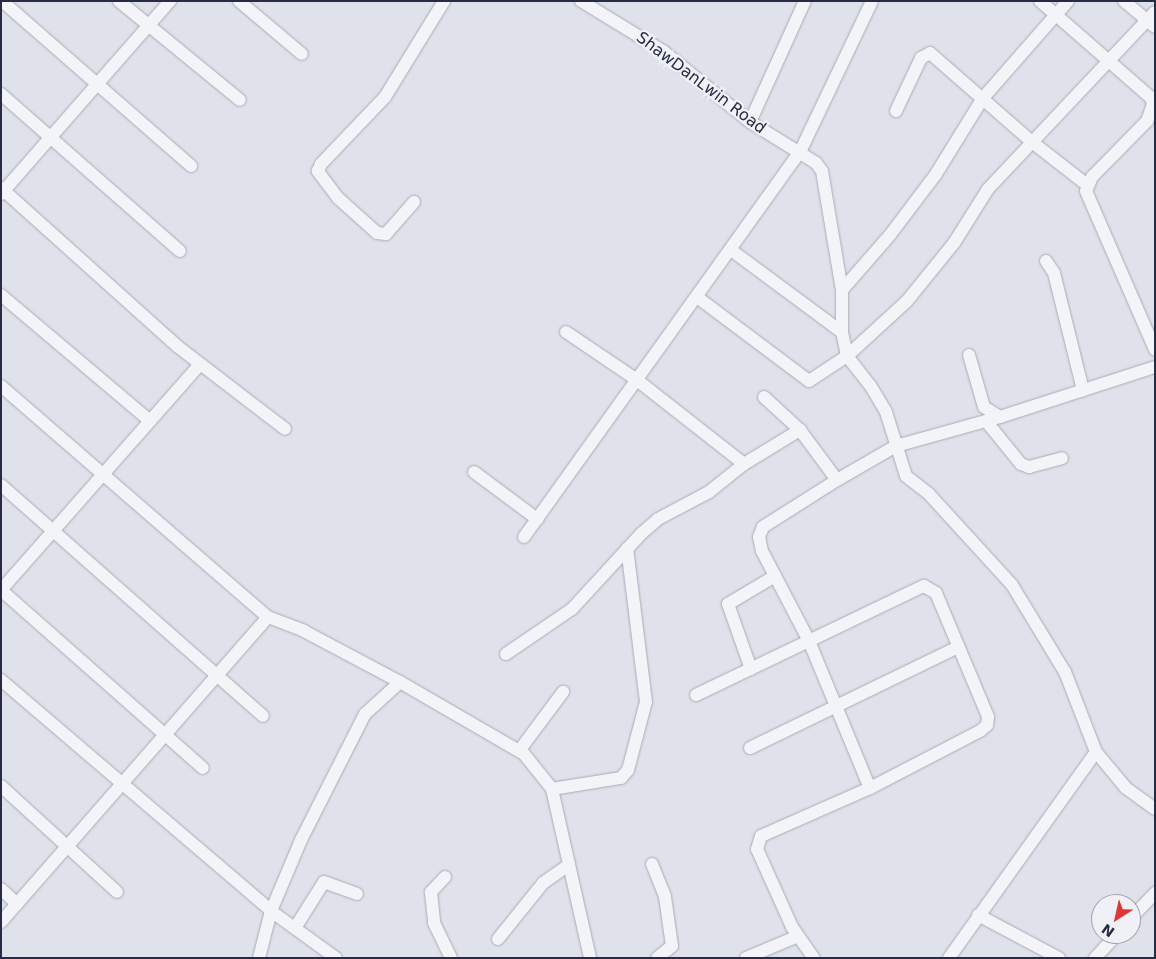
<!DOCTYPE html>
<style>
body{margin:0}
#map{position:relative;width:1156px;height:959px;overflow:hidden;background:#dfe2ea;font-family:"DejaVu Sans",sans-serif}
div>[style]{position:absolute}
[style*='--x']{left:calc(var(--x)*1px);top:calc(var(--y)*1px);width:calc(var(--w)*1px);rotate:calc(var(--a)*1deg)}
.roads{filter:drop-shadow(0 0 1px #a8abb8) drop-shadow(0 0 1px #a8abb8)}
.minor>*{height:12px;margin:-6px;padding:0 6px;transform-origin:6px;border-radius:6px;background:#f2f4f8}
span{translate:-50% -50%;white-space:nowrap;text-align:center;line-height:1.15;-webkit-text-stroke:4.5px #eff1f7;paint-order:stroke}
.street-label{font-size:16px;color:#262c43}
.frame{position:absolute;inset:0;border:2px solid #262c43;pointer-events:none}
.north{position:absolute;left:1091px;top:894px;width:50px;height:50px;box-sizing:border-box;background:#eff1f7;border:1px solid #9fa2af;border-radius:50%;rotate:215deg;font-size:14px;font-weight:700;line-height:20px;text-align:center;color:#262c43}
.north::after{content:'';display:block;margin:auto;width:18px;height:22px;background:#dd3737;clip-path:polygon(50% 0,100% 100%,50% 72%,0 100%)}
</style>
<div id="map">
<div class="roads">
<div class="minor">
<div style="--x:2;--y:1;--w:251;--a:41.1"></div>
<div style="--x:119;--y:1;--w:156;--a:39.3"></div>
<div style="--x:239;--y:1;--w:82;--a:40.1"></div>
<div style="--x:581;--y:1;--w:96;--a:31.4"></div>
<div style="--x:663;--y:51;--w:112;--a:39.2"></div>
<div style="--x:750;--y:122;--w:78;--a:31.8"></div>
<div style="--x:816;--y:163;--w:10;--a:53"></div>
<div style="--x:822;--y:171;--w:121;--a:80.5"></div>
<div style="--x:842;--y:290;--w:42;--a:90"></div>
<div style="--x:842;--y:332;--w:25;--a:78"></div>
<div style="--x:847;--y:356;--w:37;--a:52"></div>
<div style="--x:870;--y:385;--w:31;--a:59"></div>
<div style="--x:886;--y:412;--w:67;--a:72.6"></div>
<div style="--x:906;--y:476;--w:28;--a:38"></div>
<div style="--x:928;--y:493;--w:125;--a:47.6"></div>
<div style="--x:1012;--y:585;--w:102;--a:58.7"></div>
<div style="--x:1065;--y:672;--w:86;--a:68.8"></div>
<div style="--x:1096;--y:752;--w:47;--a:50.2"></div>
<div style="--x:1126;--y:788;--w:36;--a:36"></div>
<div style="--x:1040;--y:1;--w:147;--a:41.1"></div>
<div style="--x:1151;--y:98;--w:6;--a:72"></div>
<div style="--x:1153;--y:104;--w:18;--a:109"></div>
<div style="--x:1147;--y:121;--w:78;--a:134.5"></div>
<div style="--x:1092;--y:177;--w:15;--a:113"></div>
<div style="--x:1086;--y:191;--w:173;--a:66.5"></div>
<div style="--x:1124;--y:1;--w:40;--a:40"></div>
<div style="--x:1;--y:94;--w:238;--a:41.3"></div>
<div style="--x:896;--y:111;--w:59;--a:-64.7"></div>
<div style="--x:921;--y:58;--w:10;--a:-29"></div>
<div style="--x:930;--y:53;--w:135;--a:41.1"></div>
<div style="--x:1032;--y:142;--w:70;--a:38"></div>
<div style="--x:750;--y:122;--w:133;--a:-65.6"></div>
<div style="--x:1;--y:188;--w:237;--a:41.9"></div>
<div style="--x:177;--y:346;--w:136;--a:37.5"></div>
<div style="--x:1;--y:194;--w:257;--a:-48.8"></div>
<div style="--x:414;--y:202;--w:43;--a:131.2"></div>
<div style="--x:386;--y:234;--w:9;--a:-174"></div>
<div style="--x:377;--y:233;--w:52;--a:-138.1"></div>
<div style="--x:338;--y:198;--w:34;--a:-127"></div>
<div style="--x:318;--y:171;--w:8;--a:-67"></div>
<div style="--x:321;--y:164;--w:93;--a:-46.3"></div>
<div style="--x:385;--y:97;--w:113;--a:-58.4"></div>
<div style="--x:731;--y:250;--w:138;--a:36.5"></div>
<div style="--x:1046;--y:261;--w:14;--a:56"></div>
<div style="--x:1054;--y:273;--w:121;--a:76.1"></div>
<div style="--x:842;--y:290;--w:73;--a:-48.9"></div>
<div style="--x:890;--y:235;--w:76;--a:-53"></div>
<div style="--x:936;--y:174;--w:89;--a:-58.3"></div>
<div style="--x:983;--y:98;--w:129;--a:-48.8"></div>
<div style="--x:1;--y:295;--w:195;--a:40.2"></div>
<div style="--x:697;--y:297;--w:140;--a:36.9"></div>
<div style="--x:809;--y:381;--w:45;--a:-33.3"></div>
<div style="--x:847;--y:356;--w:81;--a:-42.5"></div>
<div style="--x:907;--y:301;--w:75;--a:-51"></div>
<div style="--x:954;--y:243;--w:64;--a:-57.8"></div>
<div style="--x:988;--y:189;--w:243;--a:-46.7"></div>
<div style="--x:566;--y:332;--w:86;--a:34.1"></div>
<div style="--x:637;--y:380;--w:136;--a:38.1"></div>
<div style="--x:969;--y:355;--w:54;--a:73.9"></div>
<div style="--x:984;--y:407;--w:19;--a:32"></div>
<div style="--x:1000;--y:417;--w:163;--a:-17.9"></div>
<div style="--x:1;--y:386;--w:353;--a:40.9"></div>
<div style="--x:268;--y:617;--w:39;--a:21"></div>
<div style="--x:304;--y:631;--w:109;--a:28"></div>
<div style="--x:400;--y:682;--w:143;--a:30.1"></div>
<div style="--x:524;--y:754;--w:45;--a:51.3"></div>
<div style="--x:552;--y:789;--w:173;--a:77.3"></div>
<div style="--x:764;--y:397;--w:49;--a:42.5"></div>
<div style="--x:800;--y:430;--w:62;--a:53.5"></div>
<div style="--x:837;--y:480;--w:68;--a:-30"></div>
<div style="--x:896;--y:446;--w:108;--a:-15.6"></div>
<div style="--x:986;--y:421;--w:55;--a:50.9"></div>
<div style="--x:1021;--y:464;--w:9;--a:21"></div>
<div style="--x:1029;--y:467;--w:34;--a:-15"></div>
<div style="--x:474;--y:472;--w:79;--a:36.7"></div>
<div style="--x:837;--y:480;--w:88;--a:147.6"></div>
<div style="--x:763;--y:527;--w:11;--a:112"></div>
<div style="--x:759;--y:537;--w:14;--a:78"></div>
<div style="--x:762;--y:551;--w:102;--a:62.4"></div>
<div style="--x:809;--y:641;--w:159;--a:67.5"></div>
<div style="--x:1;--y:485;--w:349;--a:41.4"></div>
<div style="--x:524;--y:537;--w:474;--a:-54.4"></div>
<div style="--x:800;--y:152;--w:167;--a:-64.5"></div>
<div style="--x:1;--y:590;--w:301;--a:-48.6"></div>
<div style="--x:1;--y:590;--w:269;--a:41.4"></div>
<div style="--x:506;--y:654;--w:80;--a:-34.3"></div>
<div style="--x:572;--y:609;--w:103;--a:-47.4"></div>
<div style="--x:642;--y:533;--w:21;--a:-41"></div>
<div style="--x:658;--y:519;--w:58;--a:-27.9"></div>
<div style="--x:709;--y:492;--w:45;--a:-38.7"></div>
<div style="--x:744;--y:464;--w:66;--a:-31.3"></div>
<div style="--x:751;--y:669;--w:69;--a:-109.5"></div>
<div style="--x:728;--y:604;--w:55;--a:-30.8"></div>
<div style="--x:1;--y:680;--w:355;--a:40.5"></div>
<div style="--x:271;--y:911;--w:80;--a:35.9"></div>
<div style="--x:696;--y:695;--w:253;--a:-25.6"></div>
<div style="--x:924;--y:586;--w:14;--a:30"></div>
<div style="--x:936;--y:593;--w:134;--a:67.2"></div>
<div style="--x:988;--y:717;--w:8;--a:97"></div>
<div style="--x:987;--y:725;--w:9;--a:139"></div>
<div style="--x:980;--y:731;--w:124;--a:152.6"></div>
<div style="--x:870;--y:788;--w:119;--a:156.2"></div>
<div style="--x:761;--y:836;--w:14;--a:107"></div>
<div style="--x:757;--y:849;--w:85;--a:65.8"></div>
<div style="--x:792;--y:927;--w:38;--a:55"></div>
<div style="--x:750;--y:748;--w:231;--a:-25.9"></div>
<div style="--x:519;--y:751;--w:74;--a:-53.3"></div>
<div style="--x:1;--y:786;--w:157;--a:42.4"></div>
<div style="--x:552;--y:789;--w:70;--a:-9.1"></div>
<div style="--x:621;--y:778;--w:11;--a:-49"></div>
<div style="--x:628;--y:770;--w:70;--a:-75.2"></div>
<div style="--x:646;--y:702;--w:155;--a:-97"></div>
<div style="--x:652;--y:864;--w:35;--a:68"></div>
<div style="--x:665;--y:897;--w:49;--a:81.9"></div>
<div style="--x:672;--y:946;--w:19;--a:141"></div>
<div style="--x:445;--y:877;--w:21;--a:133"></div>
<div style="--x:431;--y:892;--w:31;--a:84"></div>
<div style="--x:434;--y:923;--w:39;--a:64"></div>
<div style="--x:1;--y:889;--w:22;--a:43"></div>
<div style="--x:978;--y:915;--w:92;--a:28"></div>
<div style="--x:1131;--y:918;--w:35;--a:-46"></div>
<div style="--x:1;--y:922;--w:405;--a:-48.8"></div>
<div style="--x:295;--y:928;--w:54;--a:-57.8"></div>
<div style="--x:324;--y:882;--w:35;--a:20"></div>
<div style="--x:498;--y:939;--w:72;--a:-51.2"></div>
<div style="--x:543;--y:883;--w:32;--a:-35"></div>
<div style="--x:259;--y:958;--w:49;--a:-75.7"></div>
<div style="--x:271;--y:911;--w:77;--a:-67.1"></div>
<div style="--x:301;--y:840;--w:141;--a:-63.1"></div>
<div style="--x:365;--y:714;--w:47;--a:-42.4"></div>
<div style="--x:746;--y:958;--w:54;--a:-22.8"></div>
<div style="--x:949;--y:958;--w:253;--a:-54.5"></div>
<div style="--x:1095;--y:958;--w:33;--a:-47"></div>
</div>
</div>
<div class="street-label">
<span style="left:701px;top:83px;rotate:37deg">ShawDanLwin Road</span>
</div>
<div class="frame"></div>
<div class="north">N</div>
</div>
